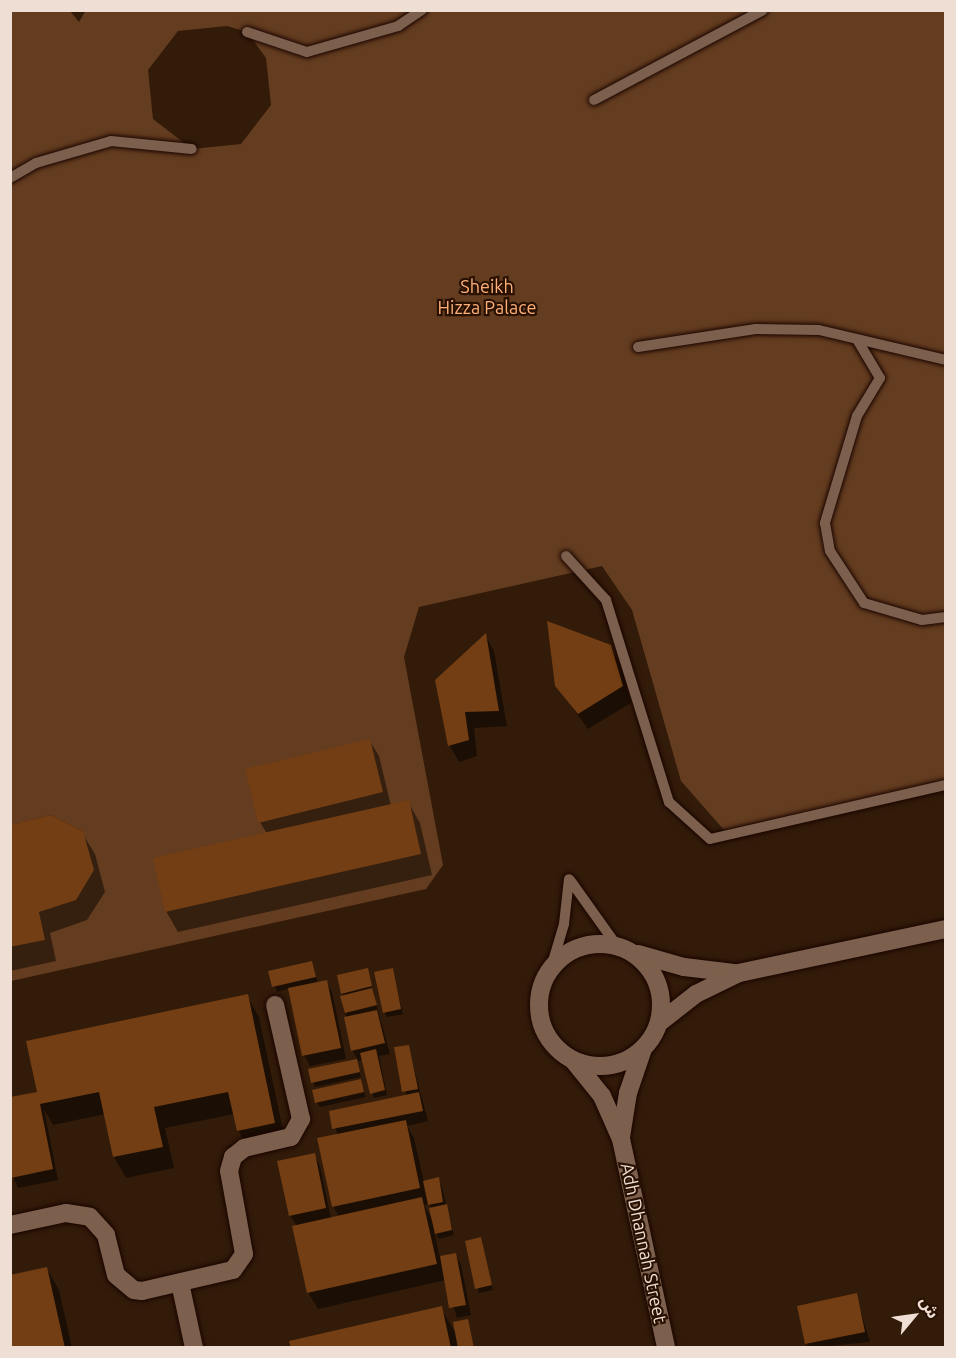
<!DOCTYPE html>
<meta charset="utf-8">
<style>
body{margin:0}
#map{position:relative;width:956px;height:1358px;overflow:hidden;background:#331b09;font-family:Ubuntu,"Noto Sans Arabic",sans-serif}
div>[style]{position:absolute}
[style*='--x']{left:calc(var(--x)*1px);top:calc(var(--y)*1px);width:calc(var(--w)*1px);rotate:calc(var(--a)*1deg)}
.green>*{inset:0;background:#643c1f}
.shadow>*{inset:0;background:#0007}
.building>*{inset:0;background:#733e13}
.roads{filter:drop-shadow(0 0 2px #190500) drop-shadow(0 0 2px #190500)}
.lane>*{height:10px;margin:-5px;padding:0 5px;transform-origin:5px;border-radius:5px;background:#7c604d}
.street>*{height:18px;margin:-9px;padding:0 9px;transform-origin:9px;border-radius:9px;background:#7c604d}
.street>.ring{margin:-9px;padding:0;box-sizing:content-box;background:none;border:18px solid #7c604d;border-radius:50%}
span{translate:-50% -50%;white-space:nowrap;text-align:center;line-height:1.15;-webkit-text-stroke:4.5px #291102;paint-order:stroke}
.park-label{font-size:18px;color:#feaf79}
.street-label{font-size:18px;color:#efded3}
.frame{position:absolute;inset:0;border:12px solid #efded3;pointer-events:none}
.north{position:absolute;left:884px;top:1286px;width:60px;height:60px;-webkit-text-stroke:4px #291102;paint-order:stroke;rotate:61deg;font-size:16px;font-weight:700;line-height:24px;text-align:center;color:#efded3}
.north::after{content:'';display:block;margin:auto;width:21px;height:27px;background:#efded3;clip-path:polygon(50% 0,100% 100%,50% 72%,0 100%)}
</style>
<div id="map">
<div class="green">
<div style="clip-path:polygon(evenodd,86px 10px,945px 11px,945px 781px,724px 830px,681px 781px,632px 610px,602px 566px,419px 607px,404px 657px,443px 865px,426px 889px,11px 981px,11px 947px,44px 940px,39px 912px,83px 831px,51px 815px,11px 825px,11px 11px,70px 11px,79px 22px,86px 10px,227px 26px,247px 32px,266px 58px,271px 105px,241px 144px,192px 149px,153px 119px,148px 70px,178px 31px,227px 26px)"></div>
</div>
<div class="shadow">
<div style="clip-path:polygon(485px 635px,494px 651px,507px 726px,474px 728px,477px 756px,459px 762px,450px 746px,437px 681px)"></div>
<div style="clip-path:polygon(610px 646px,620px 663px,631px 703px,588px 729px,557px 686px)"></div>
<div style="clip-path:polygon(369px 740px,379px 756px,391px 806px,408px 802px,420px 823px,432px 875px,178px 932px,166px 911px,267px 834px,260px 822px)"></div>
<div style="clip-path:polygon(10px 827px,82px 833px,95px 854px,105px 892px,87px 920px,50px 933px,56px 961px,10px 971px)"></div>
<div style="clip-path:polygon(311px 962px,318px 983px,326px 981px,332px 992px,346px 1059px,310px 1066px,304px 1055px,290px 988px,277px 992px,270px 972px)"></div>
<div style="clip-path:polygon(367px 970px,390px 1054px,379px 1056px,387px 1095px,374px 1098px,363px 1060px,356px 1061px,361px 1077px,315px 1087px,310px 1070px,358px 1060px,352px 1050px,342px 993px)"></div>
<div style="clip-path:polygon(392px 970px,403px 1014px,387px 1017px,384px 1012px)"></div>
<div style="clip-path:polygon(247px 996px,259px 1017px,286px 1144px,250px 1151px,238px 1130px,234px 1114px,165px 1128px,174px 1168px,126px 1178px,114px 1157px,105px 1114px,53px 1125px,44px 1109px,58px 1180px,18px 1188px,10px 1169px,10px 1099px,36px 1093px)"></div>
<div style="clip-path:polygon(evenodd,408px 1046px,428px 1121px,407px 1126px,414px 1138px,424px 1182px,438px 1179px,441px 1184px,454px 1235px,439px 1239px,434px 1231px,440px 1258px,455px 1255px,461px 1265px,471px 1315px,457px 1318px,446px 1280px,318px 1309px,308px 1292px,297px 1226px,290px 1215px,314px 1155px,320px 1166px,331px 1219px,339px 1217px,333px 1206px,338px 1136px,331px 1112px,406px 1096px,408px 1046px,429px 1204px,432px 1209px,432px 1219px,424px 1205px,429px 1204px)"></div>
<div style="clip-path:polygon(360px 1081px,366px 1097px,320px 1107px,317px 1102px)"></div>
<div style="clip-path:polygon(480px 1239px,493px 1290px,479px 1293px,467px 1242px)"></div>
<div style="clip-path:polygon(47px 1269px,59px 1290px,72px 1348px,10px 1348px)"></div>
<div style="clip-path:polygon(856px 1295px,870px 1342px,809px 1348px,806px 1343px)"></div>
<div style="clip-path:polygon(441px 1308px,456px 1334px,467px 1321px,474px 1348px,292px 1348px)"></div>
</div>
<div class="building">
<div style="clip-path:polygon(547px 621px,611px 645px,623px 686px,578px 714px,555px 686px)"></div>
<div style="clip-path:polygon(486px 633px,499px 711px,465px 712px,469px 740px,448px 746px,435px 680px)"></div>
<div style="clip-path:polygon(370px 739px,383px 792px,258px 823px,245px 769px)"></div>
<div style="clip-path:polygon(409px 800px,421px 854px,165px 912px,153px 858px)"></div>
<div style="clip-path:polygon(51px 815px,83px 831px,94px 870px,76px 900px,39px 912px,45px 940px,10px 947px,10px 825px)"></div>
<div style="clip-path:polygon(312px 961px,316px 977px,272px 987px,268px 971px)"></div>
<div style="clip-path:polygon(368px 968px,372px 986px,341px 994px,337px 975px)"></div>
<div style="clip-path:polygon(393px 968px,401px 1009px,383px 1013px,374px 972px)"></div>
<div style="clip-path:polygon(327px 980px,341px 1048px,302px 1056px,288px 988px)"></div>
<div style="clip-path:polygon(372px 988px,377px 1005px,345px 1013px,340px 996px)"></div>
<div style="clip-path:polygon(248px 994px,275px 1123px,237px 1131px,228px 1092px,154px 1107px,163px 1147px,113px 1157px,99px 1092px,40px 1104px,53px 1169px,11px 1178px,10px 1097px,37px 1092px,26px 1041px)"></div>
<div style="clip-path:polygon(377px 1010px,385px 1043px,351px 1051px,344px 1017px)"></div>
<div style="clip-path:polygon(409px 1045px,418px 1089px,402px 1092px,394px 1047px)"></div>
<div style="clip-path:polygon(376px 1049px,385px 1090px,370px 1094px,360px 1053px)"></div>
<div style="clip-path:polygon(357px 1059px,360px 1072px,311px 1083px,308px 1069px)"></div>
<div style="clip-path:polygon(361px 1079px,364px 1092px,315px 1103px,312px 1090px)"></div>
<div style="clip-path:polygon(419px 1092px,423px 1111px,332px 1129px,329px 1111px)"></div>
<div style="clip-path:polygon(406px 1120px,420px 1188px,332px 1207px,317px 1138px)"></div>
<div style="clip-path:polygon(315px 1153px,326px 1208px,289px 1216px,277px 1161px)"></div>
<div style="clip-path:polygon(439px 1177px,443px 1202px,428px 1205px,423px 1181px)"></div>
<div style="clip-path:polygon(422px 1197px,437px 1264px,307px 1293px,292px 1226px)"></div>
<div style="clip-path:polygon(447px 1204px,452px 1230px,435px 1234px,429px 1208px)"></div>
<div style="clip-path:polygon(481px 1237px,492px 1285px,475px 1289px,465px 1241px)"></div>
<div style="clip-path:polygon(456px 1253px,466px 1305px,449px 1308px,440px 1256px)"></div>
<div style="clip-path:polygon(47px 1267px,65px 1348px,10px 1348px,10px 1275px)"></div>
<div style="clip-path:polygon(857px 1293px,865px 1332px,805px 1344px,797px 1306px)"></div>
<div style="clip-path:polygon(442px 1306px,451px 1348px,291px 1348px,289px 1341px)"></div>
<div style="clip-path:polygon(468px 1319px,474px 1348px,458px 1348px,453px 1322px)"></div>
</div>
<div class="roads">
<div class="lane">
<div style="--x:247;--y:32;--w:63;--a:18.4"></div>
<div style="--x:307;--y:52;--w:95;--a:-15.9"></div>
<div style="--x:398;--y:26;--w:29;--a:-34"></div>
<div style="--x:594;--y:100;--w:191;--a:-28"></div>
<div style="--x:10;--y:178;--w:30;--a:-30"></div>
<div style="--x:36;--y:163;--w:78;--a:-16.3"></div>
<div style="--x:111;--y:141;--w:81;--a:5.6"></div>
<div style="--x:858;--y:341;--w:43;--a:59.3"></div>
<div style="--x:880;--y:378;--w:44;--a:121.2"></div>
<div style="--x:857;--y:416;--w:112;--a:106.7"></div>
<div style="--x:825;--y:523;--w:28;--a:80"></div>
<div style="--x:830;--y:551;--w:62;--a:56.8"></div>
<div style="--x:864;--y:603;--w:60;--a:16.3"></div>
<div style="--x:922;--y:620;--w:24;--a:-7"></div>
<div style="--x:638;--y:347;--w:119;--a:-8.7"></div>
<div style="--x:756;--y:329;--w:63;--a:0.9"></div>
<div style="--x:819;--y:330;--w:130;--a:13.3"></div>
<div style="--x:566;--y:556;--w:59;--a:47.7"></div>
<div style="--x:606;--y:600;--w:212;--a:72.7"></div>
<div style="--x:669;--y:802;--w:55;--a:42.1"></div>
<div style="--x:710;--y:839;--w:242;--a:-12.9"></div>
<div style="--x:570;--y:880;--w:81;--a:54.5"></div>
<div style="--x:551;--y:968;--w:46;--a:-73.5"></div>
<div style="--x:564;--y:924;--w:45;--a:-83.7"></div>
</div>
<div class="street">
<div class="ring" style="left:539px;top:944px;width:104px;height:104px"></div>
<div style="--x:638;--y:954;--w:48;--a:15.8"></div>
<div style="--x:684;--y:967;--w:50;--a:6.8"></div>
<div style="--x:659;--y:1023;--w:47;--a:-38.1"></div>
<div style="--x:696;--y:994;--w:48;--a:-26"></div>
<div style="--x:739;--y:973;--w:212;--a:-12"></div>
<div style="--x:573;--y:1060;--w:46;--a:51.1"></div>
<div style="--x:602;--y:1096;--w:47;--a:66.2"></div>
<div style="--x:621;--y:1139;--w:214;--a:77.8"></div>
<div style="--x:621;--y:1137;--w:45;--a:-81"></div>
<div style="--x:628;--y:1093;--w:46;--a:-71.2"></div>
<div style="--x:10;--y:1225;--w:57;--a:-12.1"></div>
<div style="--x:66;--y:1213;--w:24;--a:9"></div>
<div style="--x:90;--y:1217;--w:24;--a:48"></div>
<div style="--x:106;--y:1235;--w:41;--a:76"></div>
<div style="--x:116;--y:1275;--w:23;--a:40"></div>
<div style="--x:134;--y:1290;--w:8;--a:7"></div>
<div style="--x:142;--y:1291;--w:93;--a:-13"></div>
<div style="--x:233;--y:1270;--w:19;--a:-55"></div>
<div style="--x:244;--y:1254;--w:84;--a:-100.2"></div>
<div style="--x:229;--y:1171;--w:15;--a:-74"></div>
<div style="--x:233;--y:1157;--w:14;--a:-39"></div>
<div style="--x:244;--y:1148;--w:48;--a:-13.2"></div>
<div style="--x:291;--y:1137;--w:21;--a:-61"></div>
<div style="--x:301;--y:1119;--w:117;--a:-102.8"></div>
<div style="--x:180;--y:1283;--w:66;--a:77.8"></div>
</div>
</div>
<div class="park-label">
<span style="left:487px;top:297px">Sheikh<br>Hizza Palace</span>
</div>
<div class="street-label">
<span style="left:644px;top:1243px;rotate:78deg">Adh Dhannah Street</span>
</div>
<div class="frame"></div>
<div class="north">ش</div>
</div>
